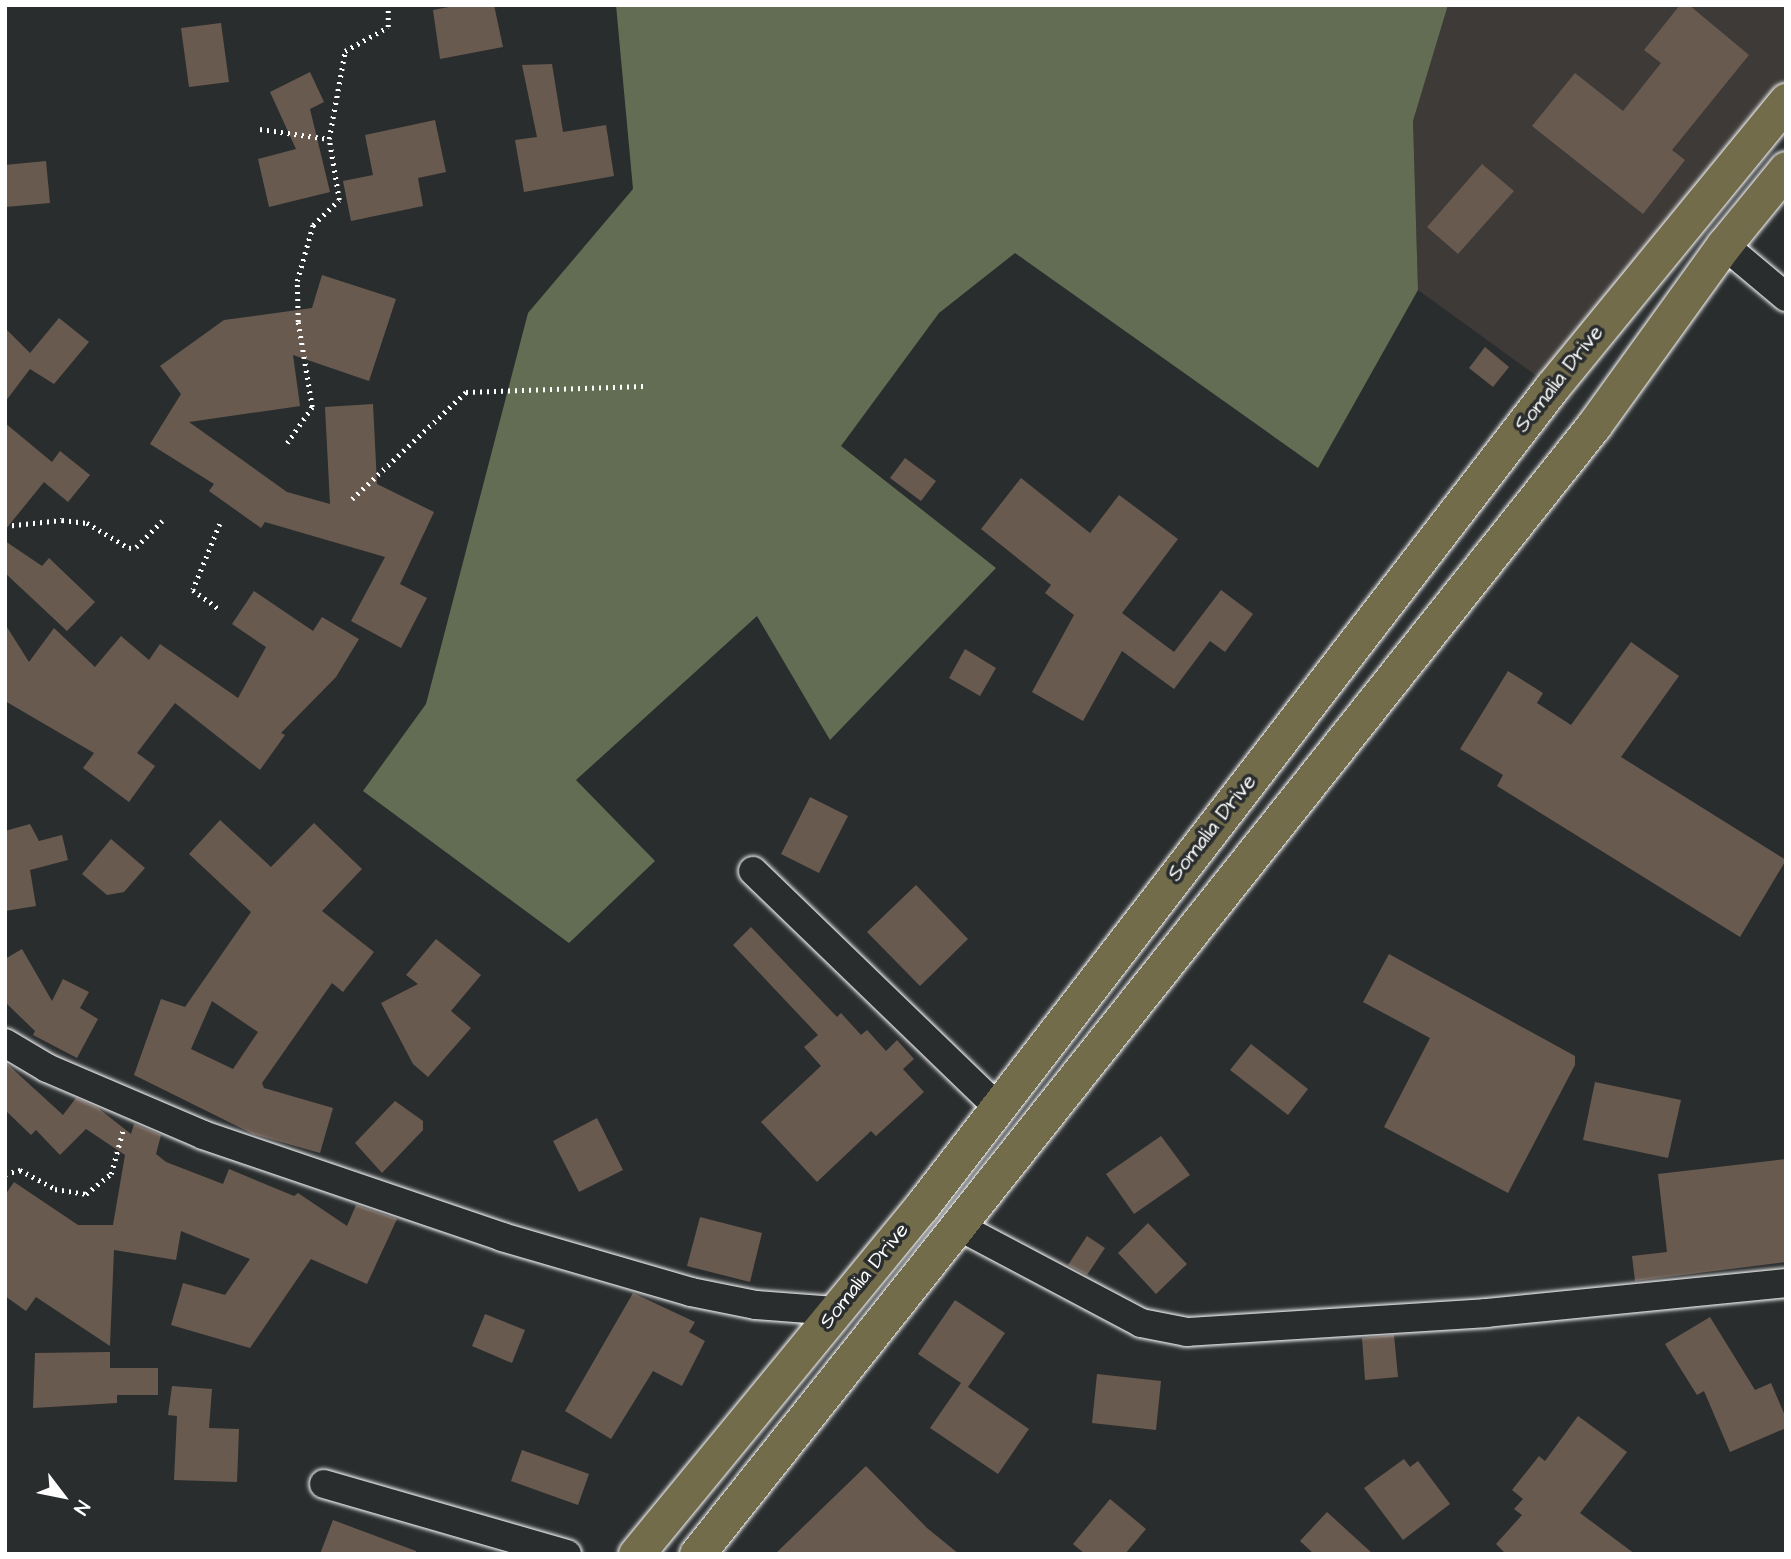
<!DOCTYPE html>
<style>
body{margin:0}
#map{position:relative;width:1791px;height:1559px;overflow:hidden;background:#2a2d2e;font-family:"Architects Daughter",sans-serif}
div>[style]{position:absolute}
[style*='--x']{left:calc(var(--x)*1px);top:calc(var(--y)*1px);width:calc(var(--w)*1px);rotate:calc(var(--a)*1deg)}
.built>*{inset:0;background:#3d3a38}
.green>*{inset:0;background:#636d53}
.building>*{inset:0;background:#695a50}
.path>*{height:4.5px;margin-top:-2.25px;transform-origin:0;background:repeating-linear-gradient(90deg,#fff 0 2px,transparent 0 7px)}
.roads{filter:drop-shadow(0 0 2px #fff) drop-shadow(0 0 2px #fff)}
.minor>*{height:28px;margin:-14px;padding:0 14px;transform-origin:14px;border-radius:14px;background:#2a2d2e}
.major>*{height:35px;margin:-17.5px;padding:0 17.5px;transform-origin:17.5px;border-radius:17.5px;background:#736c4b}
span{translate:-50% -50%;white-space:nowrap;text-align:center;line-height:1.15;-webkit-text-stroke:7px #2a2d2e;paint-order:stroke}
.street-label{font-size:21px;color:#fff}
.frame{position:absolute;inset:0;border:7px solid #fff;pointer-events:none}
.north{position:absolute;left:28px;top:1461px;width:70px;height:70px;-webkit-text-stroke:5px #2a2d2e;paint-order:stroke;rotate:122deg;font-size:19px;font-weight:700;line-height:28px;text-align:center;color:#fff}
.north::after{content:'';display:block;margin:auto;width:24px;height:32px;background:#fff;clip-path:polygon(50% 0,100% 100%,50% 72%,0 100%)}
</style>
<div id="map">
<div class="built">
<div style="clip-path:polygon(1448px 5px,1786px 5px,1786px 101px,1552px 387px,1418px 290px,1413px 121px)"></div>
</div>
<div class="green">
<div style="clip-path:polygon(616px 5px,1448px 5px,1413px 121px,1418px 290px,1318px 468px,1015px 253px,939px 313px,841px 446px,996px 568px,830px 740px,757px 616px,576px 780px,655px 861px,569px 943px,363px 791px,426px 704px,528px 313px,633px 189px)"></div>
</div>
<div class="building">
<div style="clip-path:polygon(459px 5px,494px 5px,503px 47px,440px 59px,433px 10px)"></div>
<div style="clip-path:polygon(1680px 5px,1689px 5px,1749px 55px,1672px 150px,1685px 160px,1643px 214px,1532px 126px,1575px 73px,1623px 111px,1661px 63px,1644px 50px)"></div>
<div style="clip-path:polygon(221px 23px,229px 82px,189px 87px,181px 28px)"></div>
<div style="clip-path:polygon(552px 64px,563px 132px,606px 125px,614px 176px,524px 192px,515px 140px,537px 137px,522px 65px)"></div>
<div style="clip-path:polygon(310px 72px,324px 102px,310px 109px,330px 192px,269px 207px,258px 159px,296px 149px,270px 92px)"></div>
<div style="clip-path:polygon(435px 120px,446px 172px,418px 178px,423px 206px,351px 221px,343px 181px,373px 175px,365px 135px)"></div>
<div style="clip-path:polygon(46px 161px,50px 203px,5px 207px,5px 165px)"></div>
<div style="clip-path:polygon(1482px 164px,1514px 191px,1458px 254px,1427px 227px)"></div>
<div style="clip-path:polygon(322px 275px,396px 299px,369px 381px,293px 355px,300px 406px,189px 422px,287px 492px,330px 504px,325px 407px,373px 404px,377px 484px,434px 512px,400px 584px,427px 598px,401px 648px,351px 621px,385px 557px,265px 522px,261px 528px,209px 491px,214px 484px,150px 444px,181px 394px,160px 366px,224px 320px,312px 308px)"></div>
<div style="clip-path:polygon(59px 318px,89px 342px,54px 384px,30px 369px,5px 402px,5px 328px,30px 353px)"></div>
<div style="clip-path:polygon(1485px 347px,1509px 367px,1493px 387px,1469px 368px)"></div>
<div style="clip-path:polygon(5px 423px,52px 462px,60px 451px,90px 475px,68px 502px,44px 482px,5px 530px)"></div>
<div style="clip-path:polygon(905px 458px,936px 481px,921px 501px,890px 478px)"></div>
<div style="clip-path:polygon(1021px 478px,1090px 533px,1119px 495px,1178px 539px,1122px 613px,1174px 652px,1221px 590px,1253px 614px,1225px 652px,1210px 641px,1174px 689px,1122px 651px,1083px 721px,1032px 692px,1074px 615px,1045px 593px,1051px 585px,981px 529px)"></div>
<div style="clip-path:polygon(5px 541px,42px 566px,49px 558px,95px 602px,67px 631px,5px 573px)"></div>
<div style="clip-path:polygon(254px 591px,313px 631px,322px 617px,359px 639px,336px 677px,281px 733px,285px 735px,260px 770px,175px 703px,137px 753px,155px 766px,129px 802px,83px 768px,94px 753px,5px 701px,5px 624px,29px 662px,54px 628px,95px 667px,121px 636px,149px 660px,160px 644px,238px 698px,266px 647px,232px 624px)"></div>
<div style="clip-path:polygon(1631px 642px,1679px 676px,1621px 757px,1786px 860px,1740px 937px,1497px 786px,1503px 775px,1460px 749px,1508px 671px,1543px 693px,1537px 703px,1571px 725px)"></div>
<div style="clip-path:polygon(965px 649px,996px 668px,980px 696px,949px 678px)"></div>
<div style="clip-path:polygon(810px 797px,848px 816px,819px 873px,781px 854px)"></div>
<div style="clip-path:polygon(evenodd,220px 820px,271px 867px,314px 823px,362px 869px,322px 911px,374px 952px,343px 992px,332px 983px,262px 1083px,264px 1088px,333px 1108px,320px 1153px,253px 1134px,134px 1075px,161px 999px,185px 1007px,251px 912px,189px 854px,220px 820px,212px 1001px,258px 1032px,233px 1069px,191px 1049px,212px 1001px)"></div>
<div style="clip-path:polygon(30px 824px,39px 841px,62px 835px,68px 860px,30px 870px,36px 906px,5px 911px,5px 831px)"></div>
<div style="clip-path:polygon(111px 839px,145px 868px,124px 892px,107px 895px,82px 874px)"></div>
<div style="clip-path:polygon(916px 885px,968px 939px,920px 986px,867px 932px)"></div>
<div style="clip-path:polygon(751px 927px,837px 1017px,841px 1013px,861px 1035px,867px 1030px,886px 1051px,897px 1040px,914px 1059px,903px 1069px,924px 1092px,876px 1136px,871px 1131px,817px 1182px,761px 1122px,821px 1066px,804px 1047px,818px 1035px,733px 945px)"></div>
<div style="clip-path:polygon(436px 939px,481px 975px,451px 1011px,471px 1028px,428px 1077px,413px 1064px,381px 1003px,418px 984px,406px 975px)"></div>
<div style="clip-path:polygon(22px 949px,52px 1001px,63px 979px,89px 992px,80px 1008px,98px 1019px,77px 1058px,33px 1035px,35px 1031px,5px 1002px,5px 959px)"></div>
<div style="clip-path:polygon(1389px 954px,1575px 1056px,1575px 1065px,1508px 1193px,1384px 1127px,1430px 1038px,1363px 1002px)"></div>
<div style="clip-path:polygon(1251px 1044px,1308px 1089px,1288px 1115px,1230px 1070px)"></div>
<div style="clip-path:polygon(5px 1062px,63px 1115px,76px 1098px,98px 1108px,131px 1134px,134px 1124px,161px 1135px,156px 1154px,166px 1162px,223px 1184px,229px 1169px,294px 1196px,298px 1193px,347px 1226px,356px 1205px,397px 1219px,367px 1284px,311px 1259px,250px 1348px,171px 1325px,183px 1283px,225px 1295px,250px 1259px,181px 1231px,176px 1260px,114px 1250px,110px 1346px,36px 1297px,26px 1311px,5px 1296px,5px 1195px,14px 1182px,78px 1225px,113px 1225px,125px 1155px,86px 1129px,60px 1155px,36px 1130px,31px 1135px,5px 1110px)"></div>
<div style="clip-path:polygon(1595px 1082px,1681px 1100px,1668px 1158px,1583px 1140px)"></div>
<div style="clip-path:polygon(395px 1101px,423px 1121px,423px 1130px,382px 1173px,355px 1143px)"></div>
<div style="clip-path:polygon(597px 1118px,623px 1170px,579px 1192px,553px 1141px)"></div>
<div style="clip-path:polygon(1161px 1136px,1190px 1175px,1134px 1214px,1106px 1174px)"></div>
<div style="clip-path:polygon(1786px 1159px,1786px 1262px,1635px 1281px,1632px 1256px,1667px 1252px,1658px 1174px)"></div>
<div style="clip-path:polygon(700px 1217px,762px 1233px,750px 1282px,687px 1266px)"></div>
<div style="clip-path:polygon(1148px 1223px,1187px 1264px,1156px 1294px,1118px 1253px)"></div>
<div style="clip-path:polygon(1087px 1236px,1105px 1248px,1087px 1275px,1068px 1265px)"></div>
<div style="clip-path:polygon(633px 1293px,695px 1322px,689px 1332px,705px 1341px,682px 1386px,653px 1371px,611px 1439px,565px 1411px)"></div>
<div style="clip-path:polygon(955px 1300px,1005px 1333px,968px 1387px,1029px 1429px,998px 1474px,930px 1428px,961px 1383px,918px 1354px)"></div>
<div style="clip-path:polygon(485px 1314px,525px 1330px,512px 1363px,472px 1346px)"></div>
<div style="clip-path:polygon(1710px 1317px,1755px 1390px,1771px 1383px,1786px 1418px,1786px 1428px,1730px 1452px,1704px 1391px,1697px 1395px,1665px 1344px)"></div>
<div style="clip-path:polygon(1394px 1335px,1398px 1377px,1365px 1380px,1362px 1338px)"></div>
<div style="clip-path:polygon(110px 1352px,110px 1368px,158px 1368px,158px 1395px,117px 1395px,117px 1403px,33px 1408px,35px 1353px)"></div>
<div style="clip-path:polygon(1097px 1374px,1161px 1381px,1156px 1430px,1092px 1423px)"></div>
<div style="clip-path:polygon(172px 1386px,212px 1389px,209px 1428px,239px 1429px,237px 1482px,174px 1480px,177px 1416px,168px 1415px)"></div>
<div style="clip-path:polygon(1578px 1416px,1627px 1452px,1580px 1513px,1635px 1554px,1506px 1554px,1496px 1544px,1522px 1515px,1514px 1509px,1523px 1499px,1512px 1490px,1539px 1456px,1545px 1461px)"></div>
<div style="clip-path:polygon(522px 1450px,589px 1474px,578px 1505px,511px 1481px)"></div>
<div style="clip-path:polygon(1404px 1459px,1410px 1467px,1418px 1461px,1450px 1504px,1403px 1540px,1364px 1488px)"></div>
<div style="clip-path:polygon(866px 1466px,927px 1528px,959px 1554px,775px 1554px)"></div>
<div style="clip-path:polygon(1110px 1499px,1146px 1529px,1125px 1554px,1085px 1554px,1073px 1544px)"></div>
<div style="clip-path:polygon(1327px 1512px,1373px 1554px,1314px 1554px,1300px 1541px)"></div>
<div style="clip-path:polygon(333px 1520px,416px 1551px,416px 1554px,320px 1554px)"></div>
</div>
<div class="path">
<div style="--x:260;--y:129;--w:70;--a:8.2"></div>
<div style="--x:329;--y:139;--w:89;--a:-79.7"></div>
<div style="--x:345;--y:51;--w:49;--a:-29.2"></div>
<div style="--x:388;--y:27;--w:22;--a:-90"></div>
<div style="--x:287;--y:443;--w:44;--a:-55.2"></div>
<div style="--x:312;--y:407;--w:86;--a:-99.4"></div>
<div style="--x:298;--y:322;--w:41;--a:-91.4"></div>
<div style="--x:297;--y:281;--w:58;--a:-74.1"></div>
<div style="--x:313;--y:225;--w:36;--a:-44"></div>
<div style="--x:339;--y:200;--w:62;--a:-99.3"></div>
<div style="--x:352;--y:499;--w:156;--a:-43.2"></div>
<div style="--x:466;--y:392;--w:178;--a:-1.9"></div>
<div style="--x:220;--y:524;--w:71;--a:112.2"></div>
<div style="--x:193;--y:590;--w:34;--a:36"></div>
<div style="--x:5;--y:526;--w:57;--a:-6"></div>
<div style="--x:62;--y:520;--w:25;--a:7"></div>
<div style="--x:87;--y:523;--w:49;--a:30.8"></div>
<div style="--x:129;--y:548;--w:7;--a:-8"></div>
<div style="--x:136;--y:547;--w:37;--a:-45"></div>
<div style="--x:5;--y:1174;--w:16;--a:-15"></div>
<div style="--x:20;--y:1170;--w:40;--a:28"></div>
<div style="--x:55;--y:1189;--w:31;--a:9"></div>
<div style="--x:86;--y:1194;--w:32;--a:-39"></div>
<div style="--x:111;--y:1174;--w:46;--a:-74.7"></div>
</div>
<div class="roads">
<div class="minor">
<div style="--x:1724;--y:245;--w:81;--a:40"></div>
<div style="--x:753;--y:871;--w:339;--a:44"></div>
<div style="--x:5;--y:1043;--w:49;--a:30.8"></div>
<div style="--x:47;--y:1068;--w:170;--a:23.2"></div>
<div style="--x:203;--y:1135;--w:316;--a:18.8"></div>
<div style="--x:502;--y:1237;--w:197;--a:16.2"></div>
<div style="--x:691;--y:1292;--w:66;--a:11.3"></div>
<div style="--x:756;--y:1305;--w:79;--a:4.3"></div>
<div style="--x:958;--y:1226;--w:207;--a:27.9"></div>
<div style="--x:1141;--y:1323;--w:47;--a:11.1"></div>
<div style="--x:1187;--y:1332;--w:300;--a:-3.6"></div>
<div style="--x:1486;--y:1313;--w:301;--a:-5.7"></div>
<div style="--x:324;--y:1484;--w:253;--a:16.1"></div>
</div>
<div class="major">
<div style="--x:636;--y:1554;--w:450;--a:-50.6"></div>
<div style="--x:922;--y:1206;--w:1033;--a:-52.43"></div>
<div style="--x:1552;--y:387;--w:370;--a:-50.7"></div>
<div style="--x:697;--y:1554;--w:1442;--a:-51.53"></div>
<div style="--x:1594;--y:425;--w:222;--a:-54.2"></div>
<div style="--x:1724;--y:245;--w:98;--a:-50.8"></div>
</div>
</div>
<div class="street-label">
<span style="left:1559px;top:379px;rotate:-52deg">Somalia Drive</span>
<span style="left:1212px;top:828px;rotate:-52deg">Somalia Drive</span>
<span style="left:864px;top:1276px;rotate:-51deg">Somalia Drive</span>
</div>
<div class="frame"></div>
<div class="north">N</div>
</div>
